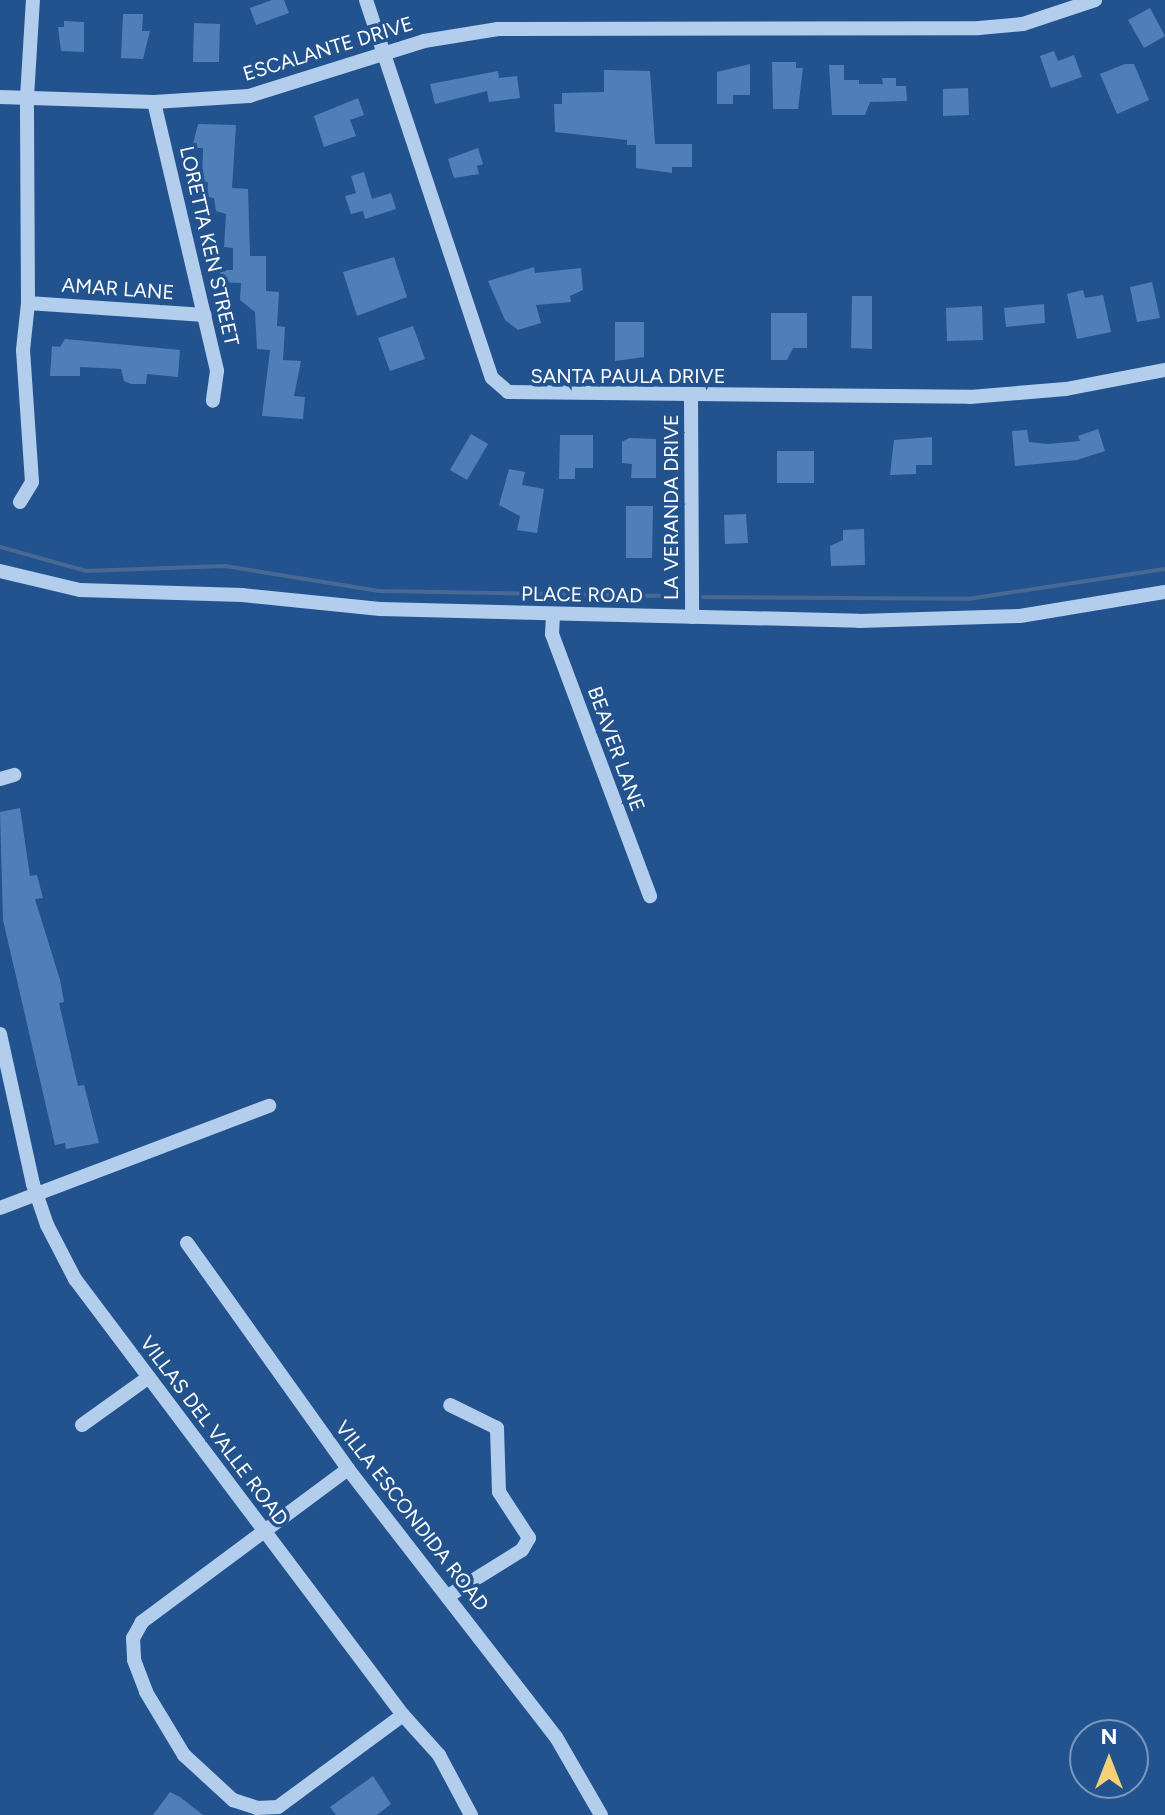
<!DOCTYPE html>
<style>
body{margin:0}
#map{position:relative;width:1165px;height:1815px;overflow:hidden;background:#23538e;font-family:Figtree,sans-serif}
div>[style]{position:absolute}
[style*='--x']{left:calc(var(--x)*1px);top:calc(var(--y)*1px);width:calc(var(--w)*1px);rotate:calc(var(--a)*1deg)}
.stream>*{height:4px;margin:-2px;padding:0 2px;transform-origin:2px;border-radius:2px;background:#476993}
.building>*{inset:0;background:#507fb7}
.minor>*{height:14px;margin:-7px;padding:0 7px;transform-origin:7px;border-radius:7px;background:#b3cdec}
span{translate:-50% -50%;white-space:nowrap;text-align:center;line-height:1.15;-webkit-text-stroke:7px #23538e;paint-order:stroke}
.street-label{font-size:20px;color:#fff}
.north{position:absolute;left:1069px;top:1719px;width:80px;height:80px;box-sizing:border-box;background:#23538e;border:2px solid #7b98bb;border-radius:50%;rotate:0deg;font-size:22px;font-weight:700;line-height:32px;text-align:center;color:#fff}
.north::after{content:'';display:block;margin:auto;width:28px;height:36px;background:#f7d076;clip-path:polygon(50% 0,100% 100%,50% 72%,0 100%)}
</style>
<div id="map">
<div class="stream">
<div style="--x:0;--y:547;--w:89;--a:15.6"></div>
<div style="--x:86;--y:571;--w:139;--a:-2.1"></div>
<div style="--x:225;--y:566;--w:156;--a:9.2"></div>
<div style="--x:379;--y:591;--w:300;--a:1"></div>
<div style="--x:703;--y:597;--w:265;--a:0.4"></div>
<div style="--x:968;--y:599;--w:199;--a:-8.7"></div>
</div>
<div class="building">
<div style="clip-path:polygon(272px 0,284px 0,289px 13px,256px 25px,250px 8px)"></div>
<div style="clip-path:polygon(1150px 8px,1165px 36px,1144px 48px,1128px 20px)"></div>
<div style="clip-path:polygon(123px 14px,143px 14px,142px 31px,150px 31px,143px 59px,121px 58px)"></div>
<div style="clip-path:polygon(64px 21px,84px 22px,84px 52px,61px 51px,58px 27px,64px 27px)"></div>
<div style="clip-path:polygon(194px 23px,220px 24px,219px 62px,193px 62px)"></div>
<div style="clip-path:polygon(1054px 51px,1058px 61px,1074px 55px,1082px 77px,1051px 88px,1040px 56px)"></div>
<div style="clip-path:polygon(772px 62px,796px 62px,796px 68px,803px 68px,798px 109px,773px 109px)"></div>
<div style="clip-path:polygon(750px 64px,750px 95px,733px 95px,733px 104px,717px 104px,717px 72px)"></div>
<div style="clip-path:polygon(1125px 64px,1134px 64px,1149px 100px,1117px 114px,1100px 74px)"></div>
<div style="clip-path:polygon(829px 65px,844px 65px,844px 80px,859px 80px,859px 84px,883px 84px,882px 78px,896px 78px,896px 86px,906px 86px,907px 101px,870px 102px,865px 115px,832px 115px)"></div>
<div style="clip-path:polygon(604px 70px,650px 71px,655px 144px,692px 144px,692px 167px,672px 167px,672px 173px,636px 168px,636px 145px,627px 145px,627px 140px,555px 132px,554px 104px,562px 104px,562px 93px,604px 92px)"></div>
<div style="clip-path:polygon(498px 71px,499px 78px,517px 76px,520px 98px,489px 102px,487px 91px,435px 104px,430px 84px)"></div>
<div style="clip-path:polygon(968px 88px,969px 115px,943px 116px,943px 89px)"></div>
<div style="clip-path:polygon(358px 98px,364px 115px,350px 120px,356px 136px,324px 147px,314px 116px)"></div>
<div style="clip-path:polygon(198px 124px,236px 125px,232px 188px,248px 189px,250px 256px,266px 256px,266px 291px,279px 292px,277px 326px,285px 327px,283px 360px,301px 361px,294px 396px,305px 397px,303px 419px,262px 416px,270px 350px,257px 349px,255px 312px,240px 300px,241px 283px,220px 282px,220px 270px,233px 270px,233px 248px,224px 247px,226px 214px,216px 211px,214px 198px,207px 197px,208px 182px,202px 182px,203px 148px,192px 148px)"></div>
<div style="clip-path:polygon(478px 148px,483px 164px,477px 166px,479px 174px,454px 178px,448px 159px)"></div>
<div style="clip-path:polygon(364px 172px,372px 199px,391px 193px,396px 209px,365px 219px,363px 211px,351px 214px,345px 196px,356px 193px,351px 176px)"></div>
<div style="clip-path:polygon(394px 257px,407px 297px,357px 316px,343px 272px)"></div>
<div style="clip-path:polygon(534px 267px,535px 273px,581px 268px,583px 290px,570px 296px,571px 302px,536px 305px,541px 323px,518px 330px,505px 320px,488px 281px)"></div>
<div style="clip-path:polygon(1152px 282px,1160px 318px,1137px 322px,1130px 287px)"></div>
<div style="clip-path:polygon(1083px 290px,1085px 298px,1103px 295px,1111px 332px,1077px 339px,1067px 294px)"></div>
<div style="clip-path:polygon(852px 296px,872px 296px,872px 349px,851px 348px)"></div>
<div style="clip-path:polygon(1044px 304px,1045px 323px,1006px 327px,1004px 308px)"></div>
<div style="clip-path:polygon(982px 306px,983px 340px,947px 341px,946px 308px)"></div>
<div style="clip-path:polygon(771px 313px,807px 313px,807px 348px,793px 348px,787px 360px,771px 360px)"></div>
<div style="clip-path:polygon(615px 322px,644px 322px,644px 357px,615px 361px)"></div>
<div style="clip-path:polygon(413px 326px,425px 359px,390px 371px,378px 338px)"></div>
<div style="clip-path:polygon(65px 339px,180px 350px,178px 377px,147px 374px,146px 384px,131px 384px,124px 381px,121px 369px,80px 367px,80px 376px,50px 376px,52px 346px,60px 347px)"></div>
<div style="clip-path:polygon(1098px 429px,1105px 451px,1077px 460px,1015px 466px,1012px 431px,1027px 430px,1029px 442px,1048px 444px,1080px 441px,1078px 436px)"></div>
<div style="clip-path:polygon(471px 434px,488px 444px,467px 480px,450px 470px)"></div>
<div style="clip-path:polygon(560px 435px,593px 435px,593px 468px,575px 468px,575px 479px,559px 479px)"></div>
<div style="clip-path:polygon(932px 437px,932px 465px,916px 465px,916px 474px,890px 475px,894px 440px)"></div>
<div style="clip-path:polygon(629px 438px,656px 439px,656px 478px,631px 478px,632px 464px,622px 463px,622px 442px)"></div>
<div style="clip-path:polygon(777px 451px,814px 451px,814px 483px,777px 483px)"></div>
<div style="clip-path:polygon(509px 469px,525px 472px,522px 485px,544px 489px,537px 533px,517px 530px,520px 516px,499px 505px)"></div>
<div style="clip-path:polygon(626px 506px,653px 506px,652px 558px,626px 558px)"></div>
<div style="clip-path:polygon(746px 514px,748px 543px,725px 544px,724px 515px)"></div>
<div style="clip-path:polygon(864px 529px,865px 565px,831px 566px,830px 546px,843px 540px,843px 530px)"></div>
<div style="clip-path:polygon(20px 808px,30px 876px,37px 875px,43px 898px,35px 899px,60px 980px,64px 1002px,59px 1003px,78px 1086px,84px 1085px,99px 1143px,66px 1149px,65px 1143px,55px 1145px,3px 920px,0 812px)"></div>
<div style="clip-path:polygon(373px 1776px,391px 1804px,377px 1815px,336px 1815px,330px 1807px)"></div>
<div style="clip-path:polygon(170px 1792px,180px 1797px,203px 1815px,153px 1815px)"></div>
</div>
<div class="minor">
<div style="--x:366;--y:0;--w:398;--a:71.6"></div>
<div style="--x:492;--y:378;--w:21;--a:41"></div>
<div style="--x:508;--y:392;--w:462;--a:0.6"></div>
<div style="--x:970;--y:397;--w:96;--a:-4.8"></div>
<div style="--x:1066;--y:389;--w:101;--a:-10.9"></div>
<div style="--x:0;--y:97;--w:154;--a:1.9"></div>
<div style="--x:154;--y:102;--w:95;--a:-3.6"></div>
<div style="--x:249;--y:96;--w:183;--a:-17.4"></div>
<div style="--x:424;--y:41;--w:75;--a:-9.2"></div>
<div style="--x:498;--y:29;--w:481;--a:-0.1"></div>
<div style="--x:979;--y:28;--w:44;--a:-5.2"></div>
<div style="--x:1023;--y:24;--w:76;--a:-18.4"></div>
<div style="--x:154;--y:102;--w:276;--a:76.8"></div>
<div style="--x:217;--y:371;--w:30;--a:98"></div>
<div style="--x:28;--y:303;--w:177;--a:3.9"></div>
<div style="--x:691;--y:397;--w:220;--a:89.7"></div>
<div style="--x:20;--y:502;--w:23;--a:-59"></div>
<div style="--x:32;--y:482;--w:132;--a:-93.9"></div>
<div style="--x:23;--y:350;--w:47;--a:-83.9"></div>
<div style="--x:28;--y:303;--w:206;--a:-90.3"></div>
<div style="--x:27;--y:97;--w:97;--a:-86.5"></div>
<div style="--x:0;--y:571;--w:82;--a:13.4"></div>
<div style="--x:80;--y:590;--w:162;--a:1.8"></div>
<div style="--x:242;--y:595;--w:139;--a:5.8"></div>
<div style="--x:380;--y:609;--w:479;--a:1.4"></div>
<div style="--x:859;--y:621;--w:161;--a:-1.8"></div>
<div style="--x:1020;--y:616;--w:147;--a:-9.4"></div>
<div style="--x:553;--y:615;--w:19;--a:93"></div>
<div style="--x:552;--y:634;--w:280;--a:69.5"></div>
<div style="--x:0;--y:779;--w:15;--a:-16"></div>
<div style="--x:0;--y:1034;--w:154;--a:77.6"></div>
<div style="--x:33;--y:1184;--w:43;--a:71.1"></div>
<div style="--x:47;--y:1225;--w:61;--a:62.6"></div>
<div style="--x:75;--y:1279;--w:546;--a:53.05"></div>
<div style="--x:403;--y:1715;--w:54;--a:48"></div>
<div style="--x:439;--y:1755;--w:68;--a:61.9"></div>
<div style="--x:0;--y:1208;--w:288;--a:-20.8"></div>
<div style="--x:187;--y:1243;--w:277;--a:54.5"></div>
<div style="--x:348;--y:1469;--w:339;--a:52.2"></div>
<div style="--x:556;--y:1737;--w:90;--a:60"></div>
<div style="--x:82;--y:1425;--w:82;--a:-35.6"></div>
<div style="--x:348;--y:1469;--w:257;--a:143.4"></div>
<div style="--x:142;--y:1622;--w:18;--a:119"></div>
<div style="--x:133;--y:1638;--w:22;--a:87"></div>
<div style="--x:134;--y:1660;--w:34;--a:69"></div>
<div style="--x:146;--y:1692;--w:74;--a:58.9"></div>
<div style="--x:184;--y:1755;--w:67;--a:42.6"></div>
<div style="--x:233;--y:1800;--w:25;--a:18"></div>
<div style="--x:257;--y:1808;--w:21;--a:-3"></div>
<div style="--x:278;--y:1807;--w:155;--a:-36.4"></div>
<div style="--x:448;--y:1596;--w:87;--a:-31.9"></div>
<div style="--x:522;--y:1550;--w:14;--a:-60"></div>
<div style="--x:529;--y:1538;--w:55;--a:-123.1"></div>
<div style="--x:499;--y:1492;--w:64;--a:-91.8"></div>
<div style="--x:497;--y:1428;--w:52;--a:-153.9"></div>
</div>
<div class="street-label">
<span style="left:328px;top:49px;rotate:-17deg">ESCALANTE DRIVE</span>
<span style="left:209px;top:246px;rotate:77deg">LORETTA KEN STREET</span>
<span style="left:118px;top:289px;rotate:4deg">AMAR LANE</span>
<span style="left:628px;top:376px">SANTA PAULA DRIVE</span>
<span style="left:671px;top:507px;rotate:-90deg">LA VERANDA DRIVE</span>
<span style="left:582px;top:595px;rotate:1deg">PLACE ROAD</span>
<span style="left:616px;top:749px;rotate:70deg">BEAVER LANE</span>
<span style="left:214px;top:1431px;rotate:53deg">VILLAS DEL VALLE ROAD</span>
<span style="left:412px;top:1516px;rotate:52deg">VILLA ESCONDIDA ROAD</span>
</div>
<div class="north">N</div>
</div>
